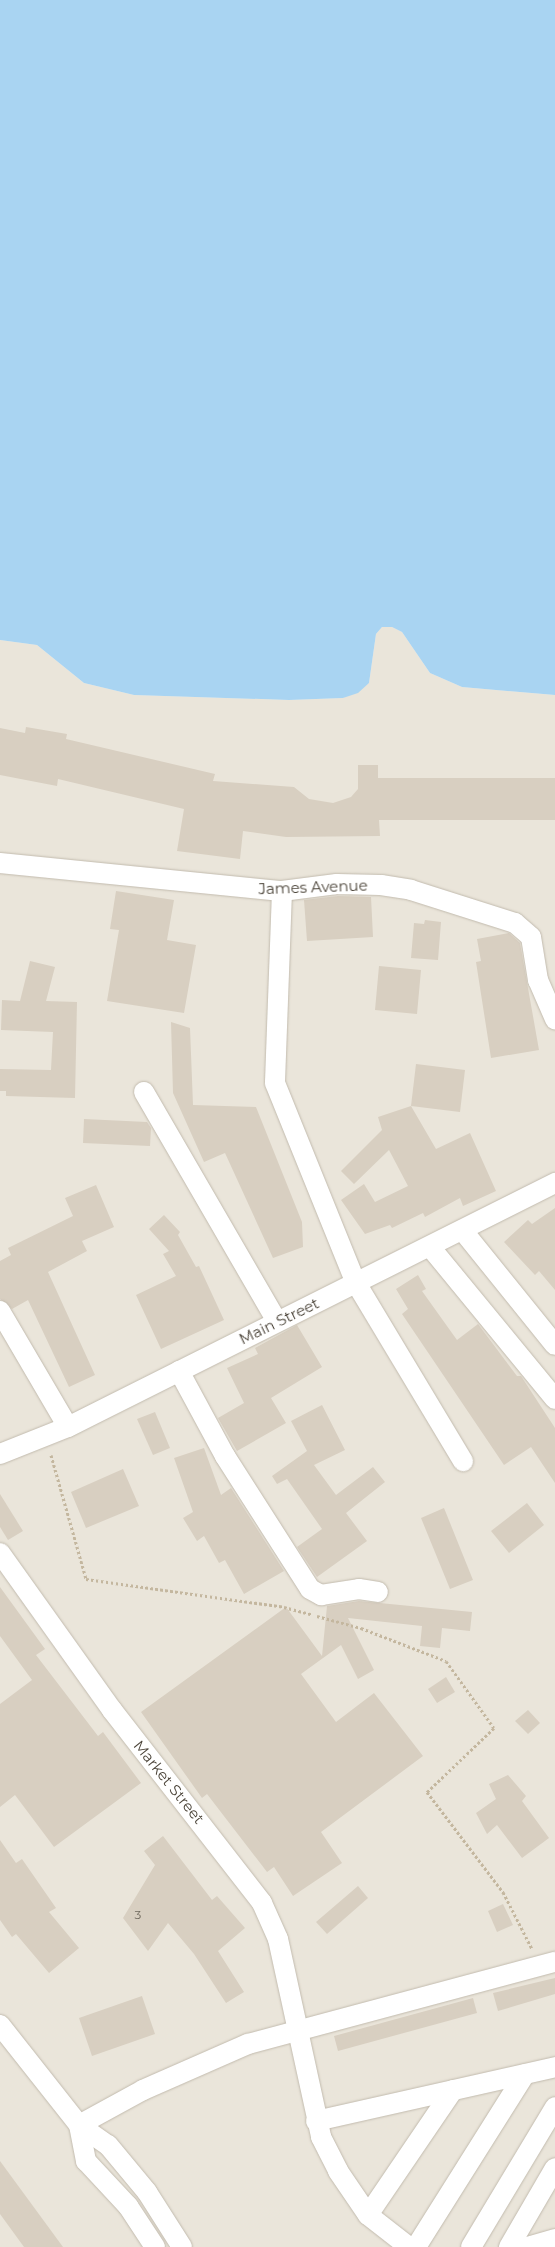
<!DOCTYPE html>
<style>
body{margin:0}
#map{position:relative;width:555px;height:2247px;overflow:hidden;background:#f6f3ec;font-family:Montserrat,sans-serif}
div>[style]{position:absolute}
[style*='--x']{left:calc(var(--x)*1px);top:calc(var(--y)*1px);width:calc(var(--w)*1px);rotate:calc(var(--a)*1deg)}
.residential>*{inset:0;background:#eae5da}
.water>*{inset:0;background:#a9d4f2}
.building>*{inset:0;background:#d8cfc1}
.path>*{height:3px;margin-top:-1.5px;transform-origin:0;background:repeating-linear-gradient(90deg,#c4b79f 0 2.5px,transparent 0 5px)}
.roads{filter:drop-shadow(0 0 1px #c2bbae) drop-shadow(0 0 1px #c2bbae)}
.minor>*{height:20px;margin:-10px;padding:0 10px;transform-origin:10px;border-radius:10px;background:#fff}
span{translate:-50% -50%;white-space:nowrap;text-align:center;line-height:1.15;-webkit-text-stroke:4.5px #fff;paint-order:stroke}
.number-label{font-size:12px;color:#6e675b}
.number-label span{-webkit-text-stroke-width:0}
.street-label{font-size:15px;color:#4b4439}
</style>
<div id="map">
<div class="residential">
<div style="clip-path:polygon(382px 627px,392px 627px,402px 632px,430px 673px,462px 687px,555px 695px,555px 2247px,0 2247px,0 640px,37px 645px,84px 683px,134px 695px,289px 700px,343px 698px,369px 683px,376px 634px)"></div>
</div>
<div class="water">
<div style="clip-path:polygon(0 0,555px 0,555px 695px,462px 687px,430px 673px,402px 632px,392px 627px,382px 627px,376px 634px,369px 683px,358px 693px,343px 698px,289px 700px,134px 695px,84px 683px,37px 645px,0 640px)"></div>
</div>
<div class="building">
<div style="clip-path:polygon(26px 727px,67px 734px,66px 739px,215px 774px,213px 781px,294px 787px,309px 799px,333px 803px,351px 797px,358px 789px,358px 765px,378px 765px,378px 778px,555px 778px,555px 820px,379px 820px,380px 836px,286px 837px,243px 831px,240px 859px,177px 851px,184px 809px,58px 779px,57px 786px,0 775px,0 728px,25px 733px)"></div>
<div style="clip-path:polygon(116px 891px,174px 900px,167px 940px,196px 945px,184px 1013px,107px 1001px,119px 930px,110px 929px)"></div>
<div style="clip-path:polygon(338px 896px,371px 897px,373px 937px,307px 941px,304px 900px)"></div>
<div style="clip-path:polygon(425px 920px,441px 922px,438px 960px,411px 958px,414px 923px,424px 924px)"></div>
<div style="clip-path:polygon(509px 933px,520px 943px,539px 1050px,491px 1058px,476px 962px,481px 961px,477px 939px)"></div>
<div style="clip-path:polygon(30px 961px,55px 967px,46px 1001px,77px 1002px,75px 1098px,6px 1096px,6px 1091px,0 1091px,0 1069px,51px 1070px,53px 1032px,1px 1030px,2px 1000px,20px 1001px)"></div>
<div style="clip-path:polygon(379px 966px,421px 970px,417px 1014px,375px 1010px)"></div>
<div style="clip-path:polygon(171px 1022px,190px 1028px,193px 1105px,256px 1107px,302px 1222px,303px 1247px,273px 1258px,225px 1153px,204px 1162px,173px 1093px)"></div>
<div style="clip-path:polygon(416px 1064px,465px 1070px,460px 1112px,411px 1106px)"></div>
<div style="clip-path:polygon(411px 1106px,436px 1149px,470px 1133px,496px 1191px,463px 1206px,460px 1198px,425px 1217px,423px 1213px,392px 1228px,390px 1225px,365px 1234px,341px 1200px,364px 1184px,375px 1202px,408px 1186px,389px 1150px,354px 1184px,341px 1171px,382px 1130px,378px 1117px)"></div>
<div style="clip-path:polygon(84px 1119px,147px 1122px,151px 1128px,150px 1146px,83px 1143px)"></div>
<div style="clip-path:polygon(96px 1185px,114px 1227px,82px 1241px,87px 1251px,48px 1272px,95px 1375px,69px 1387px,28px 1300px,12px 1309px,0 1299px,0 1261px,11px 1255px,8px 1248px,73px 1216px,65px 1198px)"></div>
<div style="clip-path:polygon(555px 1208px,555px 1290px,539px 1271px,535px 1275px,504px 1242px,528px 1220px,532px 1224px)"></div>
<div style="clip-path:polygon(164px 1215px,180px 1232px,178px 1235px,196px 1267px,199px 1266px,224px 1320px,161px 1349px,136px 1295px,176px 1276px,163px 1254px,169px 1251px,149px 1229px)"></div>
<div style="clip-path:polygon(418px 1275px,426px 1289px,422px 1291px,457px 1340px,478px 1324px,517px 1376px,521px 1376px,555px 1428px,555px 1483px,531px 1447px,504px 1465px,402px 1314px,408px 1309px,396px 1289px)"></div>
<div style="clip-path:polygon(297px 1325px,322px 1367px,271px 1398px,286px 1423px,237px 1451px,218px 1418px,244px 1403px,227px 1368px,258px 1354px,255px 1348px)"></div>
<div style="clip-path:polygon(322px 1405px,345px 1450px,314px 1465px,336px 1495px,373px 1467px,385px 1482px,346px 1513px,367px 1541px,317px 1577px,297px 1547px,322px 1529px,287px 1479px,277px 1484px,272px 1476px,307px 1451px,291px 1421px)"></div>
<div style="clip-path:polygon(155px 1412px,170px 1448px,153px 1455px,137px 1419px)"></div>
<div style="clip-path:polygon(204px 1448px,221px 1495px,231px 1488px,284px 1571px,244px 1594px,225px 1560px,219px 1563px,204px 1536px,197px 1541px,183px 1518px,193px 1512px,174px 1458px)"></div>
<div style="clip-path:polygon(123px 1469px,139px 1506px,86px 1528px,71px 1492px)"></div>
<div style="clip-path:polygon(0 1494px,23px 1531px,8px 1540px,0 1527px)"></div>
<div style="clip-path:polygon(527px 1503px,544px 1525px,509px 1553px,491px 1531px)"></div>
<div style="clip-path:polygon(444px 1508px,473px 1580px,450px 1589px,421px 1518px)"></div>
<div style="clip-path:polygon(0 1587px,45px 1649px,36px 1655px,98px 1736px,103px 1732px,141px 1783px,54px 1847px,15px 1795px,0 1807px,0 1704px,32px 1680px,0 1636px)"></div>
<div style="clip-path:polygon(359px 1601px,472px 1612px,470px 1631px,442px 1628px,440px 1648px,420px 1646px,422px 1626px,348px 1618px,374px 1670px,358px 1679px,341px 1645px,301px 1674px,336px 1722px,374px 1693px,423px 1756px,321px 1832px,342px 1863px,293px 1896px,274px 1867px,267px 1872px,207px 1794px,202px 1798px,141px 1712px,286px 1607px,322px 1656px,327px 1606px)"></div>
<div style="clip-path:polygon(446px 1677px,455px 1692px,437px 1703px,428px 1689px)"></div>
<div style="clip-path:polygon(528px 1710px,540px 1723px,528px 1734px,515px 1721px)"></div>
<div style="clip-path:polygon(508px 1775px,526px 1796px,522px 1801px,549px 1838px,522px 1858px,497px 1825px,487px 1834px,476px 1813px,496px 1799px,489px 1784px)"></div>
<div style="clip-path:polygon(163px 1836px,212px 1900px,217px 1896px,245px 1928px,218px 1951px,244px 1992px,226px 2003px,194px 1954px,168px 1923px,148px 1951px,123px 1918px,155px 1865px,144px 1851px)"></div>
<div style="clip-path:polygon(0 1840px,16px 1863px,22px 1859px,56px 1908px,49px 1912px,79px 1948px,49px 1973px,16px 1934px,12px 1937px,0 1920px)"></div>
<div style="clip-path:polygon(358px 1886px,368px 1898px,327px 1934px,316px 1922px)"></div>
<div style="clip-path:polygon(503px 1904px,513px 1925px,497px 1932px,488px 1911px)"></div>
<div style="clip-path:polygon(555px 1978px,555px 1994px,498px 2011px,493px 1993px)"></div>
<div style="clip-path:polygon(142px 1996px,155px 2034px,92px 2056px,79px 2018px)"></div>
<div style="clip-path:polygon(473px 1998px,477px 2013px,338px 2051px,334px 2036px)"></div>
<div style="clip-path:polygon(0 2161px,63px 2247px,24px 2247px,0 2214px)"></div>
</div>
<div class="path">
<div style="--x:51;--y:1455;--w:129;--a:74.2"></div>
<div style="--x:86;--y:1579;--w:200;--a:8"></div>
<div style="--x:284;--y:1607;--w:28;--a:15"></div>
<div style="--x:317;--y:1616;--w:46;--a:15.3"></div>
<div style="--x:361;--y:1628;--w:91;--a:21.2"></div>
<div style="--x:446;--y:1661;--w:82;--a:54.4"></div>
<div style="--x:494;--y:1728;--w:93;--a:136.3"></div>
<div style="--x:427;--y:1792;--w:126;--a:52.8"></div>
<div style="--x:503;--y:1892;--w:64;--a:63"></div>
</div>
<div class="roads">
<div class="minor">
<div style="--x:0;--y:863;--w:283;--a:5.7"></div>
<div style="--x:282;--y:891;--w:55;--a:-7.3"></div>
<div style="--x:337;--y:884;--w:44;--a:1.3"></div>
<div style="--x:381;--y:885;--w:30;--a:9"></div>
<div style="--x:411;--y:890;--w:109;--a:17.6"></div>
<div style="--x:515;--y:923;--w:21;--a:41"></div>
<div style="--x:531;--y:937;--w:44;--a:80.8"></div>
<div style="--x:538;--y:980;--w:43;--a:66.4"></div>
<div style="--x:282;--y:891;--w:192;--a:92.1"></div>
<div style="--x:275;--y:1083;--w:216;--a:68"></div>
<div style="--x:356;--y:1283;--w:208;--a:59"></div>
<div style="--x:144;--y:1092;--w:265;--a:59.9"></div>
<div style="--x:463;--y:1231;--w:146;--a:51.1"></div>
<div style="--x:431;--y:1248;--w:195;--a:50.6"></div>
<div style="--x:0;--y:1311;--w:134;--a:59.6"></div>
<div style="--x:179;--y:1371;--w:97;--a:61.6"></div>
<div style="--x:225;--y:1456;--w:158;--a:57.4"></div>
<div style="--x:310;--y:1589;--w:13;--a:29"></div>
<div style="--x:321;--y:1595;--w:38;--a:-9"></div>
<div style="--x:359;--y:1589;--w:19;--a:9"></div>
<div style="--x:0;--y:1454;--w:73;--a:-21.7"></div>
<div style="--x:68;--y:1427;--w:545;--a:-26.61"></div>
<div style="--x:0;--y:1553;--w:193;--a:54.5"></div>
<div style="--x:112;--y:1710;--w:244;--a:52.1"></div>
<div style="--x:262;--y:1903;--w:39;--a:66"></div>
<div style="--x:278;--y:1939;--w:203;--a:77.7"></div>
<div style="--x:321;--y:2137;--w:38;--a:63"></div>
<div style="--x:338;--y:2171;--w:53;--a:55.7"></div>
<div style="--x:368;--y:2215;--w:52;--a:38"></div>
<div style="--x:0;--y:2025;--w:127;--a:51.7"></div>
<div style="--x:79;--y:2125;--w:35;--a:35"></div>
<div style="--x:108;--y:2145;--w:61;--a:50.3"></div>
<div style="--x:147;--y:2192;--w:65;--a:57.5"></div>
<div style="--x:316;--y:2121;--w:245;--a:-12.7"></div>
<div style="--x:79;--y:2125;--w:73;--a:-28.7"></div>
<div style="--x:143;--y:2090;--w:115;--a:-23.7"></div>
<div style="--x:248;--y:2044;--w:318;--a:-15"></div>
<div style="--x:79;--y:2125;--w:37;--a:79"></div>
<div style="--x:86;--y:2161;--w:62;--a:47"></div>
<div style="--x:128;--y:2206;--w:49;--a:56.6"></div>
<div style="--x:368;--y:2215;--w:151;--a:-55.8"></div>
<div style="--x:416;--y:2247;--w:204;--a:-57.8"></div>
<div style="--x:471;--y:2247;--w:163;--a:-59"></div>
<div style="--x:509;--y:2247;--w:91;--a:-59.8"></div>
<div style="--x:527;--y:2247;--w:29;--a:-16"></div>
</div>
</div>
<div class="number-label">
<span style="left:138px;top:1915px">3</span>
</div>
<div class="street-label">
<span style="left:313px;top:887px;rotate:-2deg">James Avenue</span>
<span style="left:279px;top:1321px;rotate:-26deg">Main Street</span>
<span style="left:169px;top:1782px;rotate:51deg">Market Street</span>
</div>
</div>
